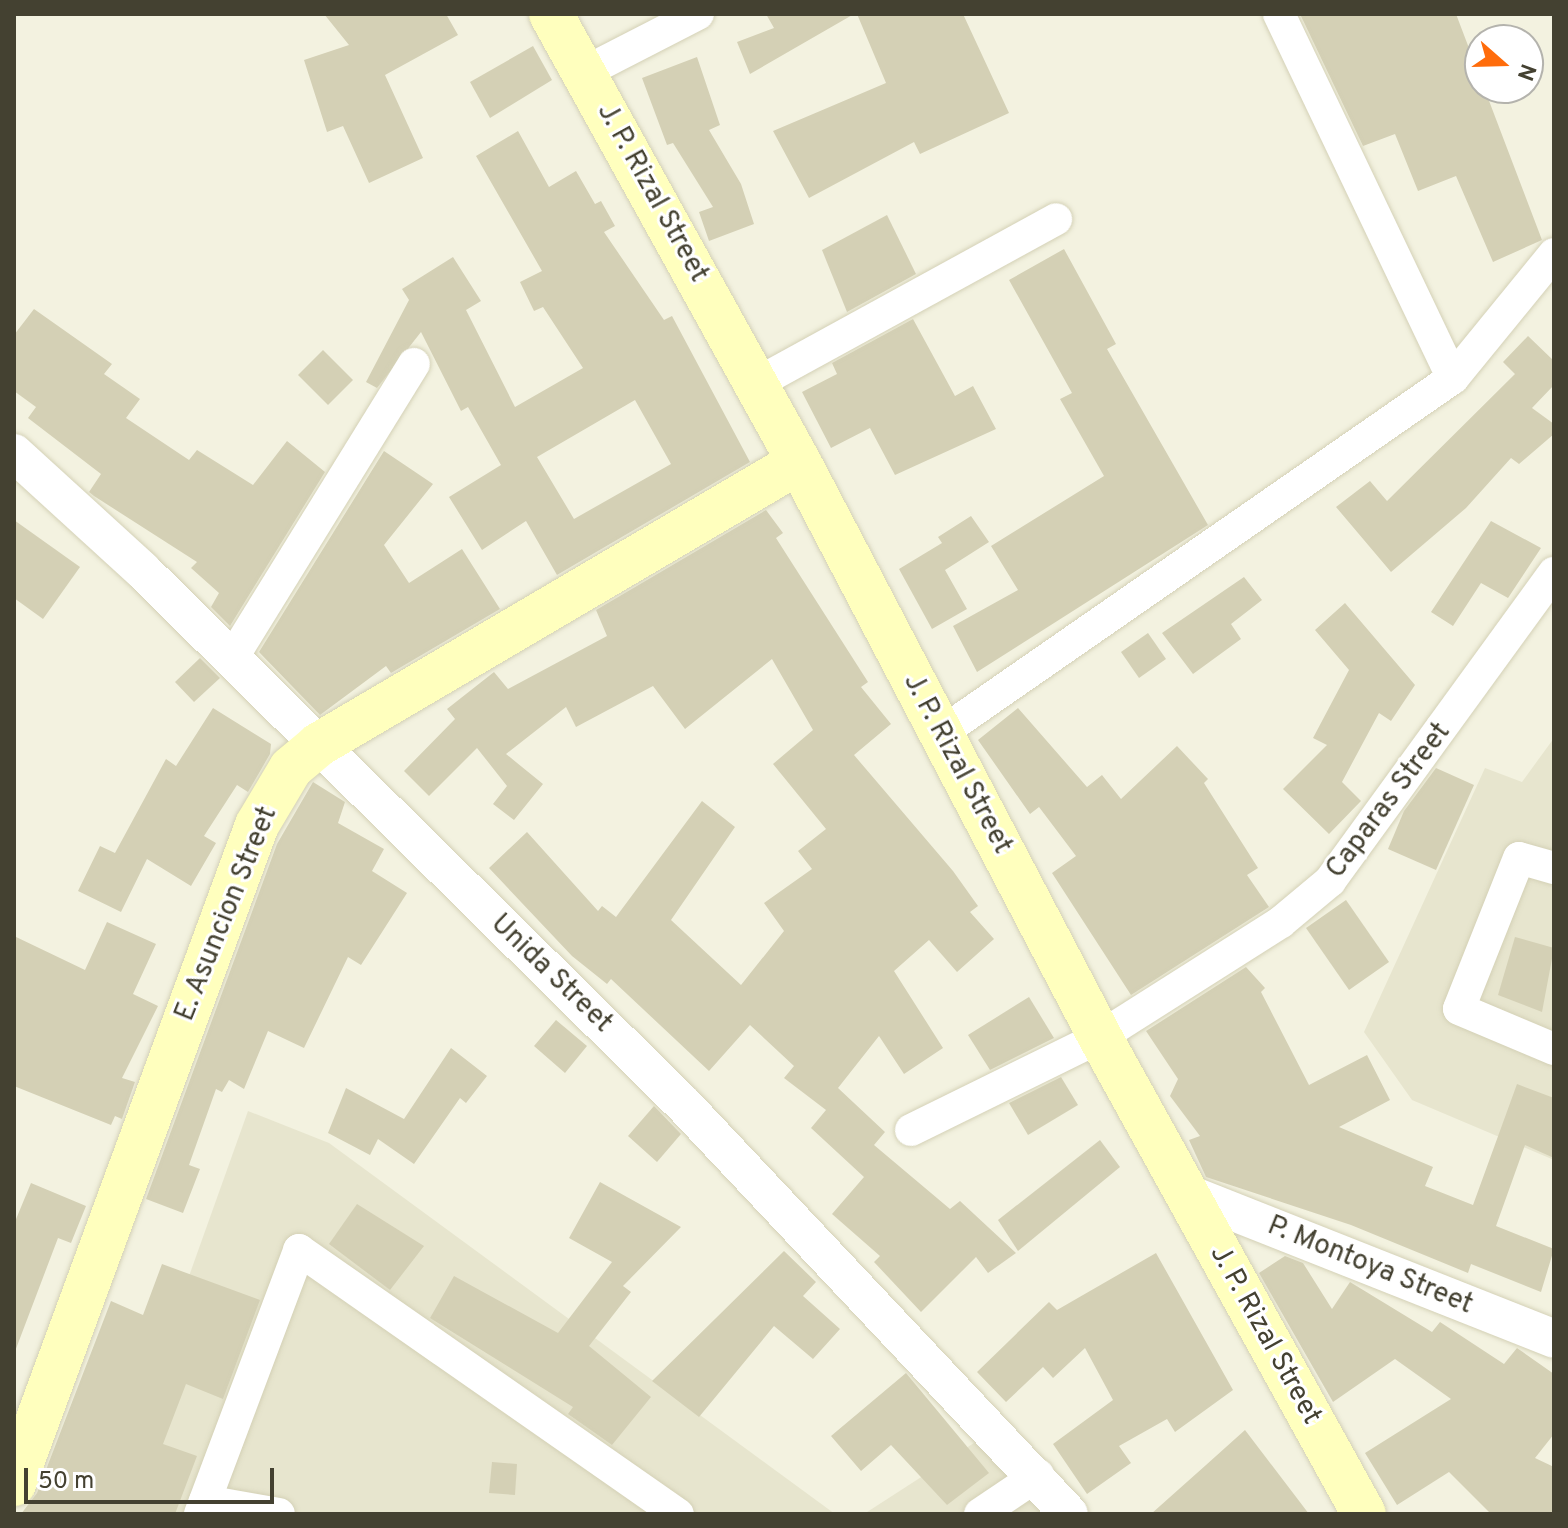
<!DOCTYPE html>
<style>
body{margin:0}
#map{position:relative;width:1568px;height:1528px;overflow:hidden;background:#f3f2e0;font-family:Overpass,sans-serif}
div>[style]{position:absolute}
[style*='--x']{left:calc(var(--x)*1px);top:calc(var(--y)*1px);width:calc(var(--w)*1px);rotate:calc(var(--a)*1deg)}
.residential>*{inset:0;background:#e7e5ce}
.building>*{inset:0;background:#d4d0b5}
.roads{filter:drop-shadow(0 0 2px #d4d1b6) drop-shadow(0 0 2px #d4d1b6)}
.minor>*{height:32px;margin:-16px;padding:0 16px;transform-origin:16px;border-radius:16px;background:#fff}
.tertiary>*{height:38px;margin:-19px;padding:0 19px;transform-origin:19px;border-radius:19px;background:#fff}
.secondary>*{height:44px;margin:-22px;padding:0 22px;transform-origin:22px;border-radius:22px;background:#ffffbe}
span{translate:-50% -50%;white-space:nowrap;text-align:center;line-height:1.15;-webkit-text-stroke:6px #fff;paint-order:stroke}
.street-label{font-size:28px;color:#444131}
.frame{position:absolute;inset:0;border:16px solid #444131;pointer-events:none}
.north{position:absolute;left:1464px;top:24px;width:80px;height:80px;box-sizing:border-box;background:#fff;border:2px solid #b4b3ad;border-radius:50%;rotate:110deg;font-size:22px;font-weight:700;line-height:32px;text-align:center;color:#444131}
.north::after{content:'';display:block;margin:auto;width:28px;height:36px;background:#ff6c0b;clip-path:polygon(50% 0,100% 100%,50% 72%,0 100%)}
.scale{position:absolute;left:24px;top:1468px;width:250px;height:36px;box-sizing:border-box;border:4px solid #444131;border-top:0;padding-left:10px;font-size:24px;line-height:28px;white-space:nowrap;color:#444131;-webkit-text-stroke:6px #fff;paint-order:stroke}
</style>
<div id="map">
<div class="residential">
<div style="clip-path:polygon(1554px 738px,1554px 1160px,1412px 1100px,1364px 1032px,1485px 768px,1522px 782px)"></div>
<div style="clip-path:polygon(248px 1111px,329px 1143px,835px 1514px,104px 1514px)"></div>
<div style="clip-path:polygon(977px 1441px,1048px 1514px,864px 1514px)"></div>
</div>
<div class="building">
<div style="clip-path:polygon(324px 14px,446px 14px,458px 35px,385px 75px,423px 158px,369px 183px,343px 126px,327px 132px,304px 60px,349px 45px)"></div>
<div style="clip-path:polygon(766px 14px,854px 14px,750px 74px,737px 42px,774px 28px)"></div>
<div style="clip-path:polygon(857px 14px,963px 14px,1009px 113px,920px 154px,914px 142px,809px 198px,773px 131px,886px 83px)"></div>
<div style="clip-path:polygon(1300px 14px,1456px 14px,1542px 240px,1493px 262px,1456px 176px,1418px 191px,1395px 134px,1363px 146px)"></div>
<div style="clip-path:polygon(533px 46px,552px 80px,490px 118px,470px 82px)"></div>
<div style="clip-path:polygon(697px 57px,720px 125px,709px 130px,741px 184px,754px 224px,709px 241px,699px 212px,713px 207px,673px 143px,667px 145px,642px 78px)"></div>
<div style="clip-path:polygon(evenodd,518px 131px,549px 187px,576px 171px,595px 204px,601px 201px,615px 226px,604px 232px,664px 320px,672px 316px,750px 462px,557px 575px,526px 521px,482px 550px,449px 497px,501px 465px,468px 407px,461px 411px,421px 332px,377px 388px,366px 382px,409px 300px,402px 289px,453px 257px,481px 301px,466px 310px,515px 407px,583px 368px,543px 307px,534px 311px,520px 282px,542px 271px,476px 156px,518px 131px,635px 400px,671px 464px,574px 519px,537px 457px,635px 400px)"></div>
<div style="clip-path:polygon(887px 215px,916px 274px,847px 312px,822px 250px)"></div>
<div style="clip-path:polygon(1064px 249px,1116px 344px,1107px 349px,1208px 525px,977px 672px,953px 626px,1018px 590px,991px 546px,1104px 476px,1060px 399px,1072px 393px,1009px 280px)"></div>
<div style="clip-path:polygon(34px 309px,112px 364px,104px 374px,140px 399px,126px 418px,189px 460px,197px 450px,253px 485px,287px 441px,325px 472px,230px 626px,211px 607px,219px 593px,191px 568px,197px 562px,94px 496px,89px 492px,101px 474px,28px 418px,36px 407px,14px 391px,14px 335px)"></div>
<div style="clip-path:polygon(913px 319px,955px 396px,973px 386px,996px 429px,895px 475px,870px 428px,831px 448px,802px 392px,837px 374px,832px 363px)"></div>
<div style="clip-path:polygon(1528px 336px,1554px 361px,1554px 385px,1532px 408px,1554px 424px,1554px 434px,1519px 464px,1511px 458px,1466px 508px,1391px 572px,1336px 507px,1370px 481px,1387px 501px,1515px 374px,1503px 362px)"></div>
<div style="clip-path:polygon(323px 350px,353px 380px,328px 405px,298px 375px)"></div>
<div style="clip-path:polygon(384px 451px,433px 484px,384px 545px,409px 583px,462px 549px,500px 609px,391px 673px,386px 666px,320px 715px,259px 652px)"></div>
<div style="clip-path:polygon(766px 510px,783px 533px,776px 538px,868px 682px,861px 687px,891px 724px,854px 755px,953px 871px,978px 906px,970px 912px,994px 939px,957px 972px,929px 940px,894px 971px,943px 1048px,904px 1074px,879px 1036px,838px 1088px,885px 1132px,874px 1145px,950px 1209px,960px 1201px,1016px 1253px,988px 1273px,976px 1257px,921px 1312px,874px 1262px,880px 1256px,832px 1214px,864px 1177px,811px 1128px,826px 1110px,784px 1078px,794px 1066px,750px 1025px,709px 1071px,611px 979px,607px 984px,572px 956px,489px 868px,527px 832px,598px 911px,602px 906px,616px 917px,702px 801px,735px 827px,671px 920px,741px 985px,784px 931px,764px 903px,812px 869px,798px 851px,826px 829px,773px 764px,813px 730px,772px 659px,685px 729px,653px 686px,576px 727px,566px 707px,506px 754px,543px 784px,514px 820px,493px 804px,507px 786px,477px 748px,429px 796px,404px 771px,455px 719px,447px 709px,494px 672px,508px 689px,607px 636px,596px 610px)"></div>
<div style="clip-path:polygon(971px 516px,989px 542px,945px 570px,967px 609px,932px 629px,899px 569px,942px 543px,938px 537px)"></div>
<div style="clip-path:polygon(14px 520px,80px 567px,43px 619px,14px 598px)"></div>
<div style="clip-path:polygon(1491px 521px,1541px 548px,1508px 598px,1481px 583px,1453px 626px,1431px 612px)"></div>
<div style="clip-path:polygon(1244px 577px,1262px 600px,1231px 624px,1241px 639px,1193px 674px,1162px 633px)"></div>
<div style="clip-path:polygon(1345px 603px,1415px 685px,1391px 721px,1379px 713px,1342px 782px,1361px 801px,1329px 834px,1283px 789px,1327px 745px,1313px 738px,1349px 670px,1315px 630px)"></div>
<div style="clip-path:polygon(1148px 633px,1166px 659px,1139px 678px,1121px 652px)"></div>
<div style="clip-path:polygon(200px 658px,220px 678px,194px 702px,175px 682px)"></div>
<div style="clip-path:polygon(213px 708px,271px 744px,270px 754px,248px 792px,237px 785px,204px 836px,216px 843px,191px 886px,147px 859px,121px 912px,78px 891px,100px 846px,115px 853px,166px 759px,176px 766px)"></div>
<div style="clip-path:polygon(1018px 708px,1087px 787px,1102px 775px,1121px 799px,1177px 746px,1208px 779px,1204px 783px,1258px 868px,1247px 875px,1269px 907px,1131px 995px,1052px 873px,1076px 856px,1039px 807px,1030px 814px,978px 740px)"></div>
<div style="clip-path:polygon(1436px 768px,1474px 785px,1436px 870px,1388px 849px,1404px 811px)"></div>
<div style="clip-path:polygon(313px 782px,345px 802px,338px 823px,384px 849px,372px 871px,407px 893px,361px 965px,348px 957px,304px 1048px,268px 1031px,244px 1089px,229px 1080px,222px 1092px,216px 1089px,189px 1165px,200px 1169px,183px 1213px,146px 1199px,277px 844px)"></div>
<div style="clip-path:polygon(1346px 900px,1389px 962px,1349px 990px,1306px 928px)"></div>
<div style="clip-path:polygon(107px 922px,156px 944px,133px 994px,158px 1006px,122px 1078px,135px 1082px,122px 1119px,115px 1116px,111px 1125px,14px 1086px,14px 936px,85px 970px)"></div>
<div style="clip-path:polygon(1515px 937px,1554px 948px,1542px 1012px,1498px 995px)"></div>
<div style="clip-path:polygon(1246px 967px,1265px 988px,1261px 992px,1309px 1085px,1367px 1055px,1390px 1100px,1339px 1127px,1433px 1167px,1425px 1186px,1473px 1205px,1517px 1084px,1554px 1098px,1554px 1158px,1525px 1145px,1496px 1226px,1554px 1249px,1541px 1292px,1471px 1264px,1468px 1273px,1351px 1225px,1206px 1177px,1189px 1140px,1200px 1136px,1170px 1096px,1178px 1079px,1146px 1031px)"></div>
<div style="clip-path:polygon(1029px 997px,1054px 1038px,990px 1070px,968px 1035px)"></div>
<div style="clip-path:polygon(556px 1020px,587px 1046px,565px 1073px,534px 1046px)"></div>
<div style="clip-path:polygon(451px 1048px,487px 1076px,466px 1103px,460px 1098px,414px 1164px,378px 1139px,370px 1155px,328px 1133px,346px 1088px,404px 1119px)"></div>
<div style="clip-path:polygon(1061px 1077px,1078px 1105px,1028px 1135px,1009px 1103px)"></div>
<div style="clip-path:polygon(654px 1106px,681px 1134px,657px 1162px,628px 1136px)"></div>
<div style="clip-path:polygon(1100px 1140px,1120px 1167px,1018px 1251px,998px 1220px)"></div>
<div style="clip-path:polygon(600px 1182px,681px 1227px,623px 1286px,631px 1292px,589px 1346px,651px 1397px,612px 1445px,568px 1414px,573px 1407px,430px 1318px,454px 1276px,558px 1333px,612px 1262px,569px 1238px)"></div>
<div style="clip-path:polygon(31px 1183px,86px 1206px,71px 1243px,58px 1238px,14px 1354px,14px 1224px)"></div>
<div style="clip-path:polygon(357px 1204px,424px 1246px,390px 1290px,329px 1244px)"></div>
<div style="clip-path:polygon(784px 1251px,816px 1282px,803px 1296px,840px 1329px,813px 1359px,774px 1326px,699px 1417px,652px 1381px)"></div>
<div style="clip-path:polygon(1156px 1253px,1233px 1390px,1175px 1432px,1167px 1419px,1119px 1446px,1131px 1463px,1087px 1494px,1053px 1444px,1113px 1400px,1085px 1348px,1053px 1378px,1043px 1367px,1006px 1402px,977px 1372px,1049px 1302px,1057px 1310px)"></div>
<div style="clip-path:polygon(1285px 1256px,1303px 1263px,1332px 1309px,1350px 1282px,1432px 1332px,1440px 1322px,1504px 1364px,1517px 1348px,1554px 1374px,1554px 1434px,1535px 1458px,1554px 1467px,1554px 1514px,1491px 1514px,1449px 1472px,1397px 1505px,1365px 1453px,1451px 1399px,1395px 1359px,1333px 1402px,1259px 1273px)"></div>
<div style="clip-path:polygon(162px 1264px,260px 1300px,223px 1399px,186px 1384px,163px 1444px,197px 1456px,175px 1514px,21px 1514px,37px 1493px,111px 1301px,143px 1315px)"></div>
<div style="clip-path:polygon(906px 1373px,989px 1473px,947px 1505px,891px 1445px,861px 1471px,831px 1436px)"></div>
<div style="clip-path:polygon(1245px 1430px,1309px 1514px,1151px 1514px,1206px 1465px)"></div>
<div style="clip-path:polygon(492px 1462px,517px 1464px,515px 1495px,489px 1493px)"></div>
</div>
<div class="roads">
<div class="minor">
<div style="--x:1279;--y:14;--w:403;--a:64.5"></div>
<div style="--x:585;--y:72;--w:127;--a:-27.2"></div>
<div style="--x:757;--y:383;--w:341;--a:-28.7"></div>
<div style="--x:231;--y:660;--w:348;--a:-58.3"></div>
<div style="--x:941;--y:733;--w:623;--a:-34.74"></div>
<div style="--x:1453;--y:378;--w:160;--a:-50.8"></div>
<div style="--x:1554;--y:868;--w:36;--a:-164"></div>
<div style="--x:1519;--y:858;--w:162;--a:111.7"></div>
<div style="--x:1459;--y:1009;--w:103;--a:22.8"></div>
<div style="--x:911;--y:1130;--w:211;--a:-26.2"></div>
<div style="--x:1100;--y:1037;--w:214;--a:-32.4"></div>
<div style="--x:1281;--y:922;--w:64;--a:-39.9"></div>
<div style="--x:1330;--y:881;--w:381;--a:-54"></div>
<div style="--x:205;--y:1501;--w:75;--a:10"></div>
<div style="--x:200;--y:1514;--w:282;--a:-69.4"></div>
<div style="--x:299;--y:1250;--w:462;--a:34.9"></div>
<div style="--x:980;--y:1514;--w:70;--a:-33.9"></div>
</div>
<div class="tertiary">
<div style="--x:14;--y:453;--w:173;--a:42.4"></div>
<div style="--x:142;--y:570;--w:763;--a:44.63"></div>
<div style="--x:685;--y:1106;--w:560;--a:46.74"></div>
<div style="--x:1186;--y:1193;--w:396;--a:21.6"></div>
</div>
<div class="secondary">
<div style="--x:551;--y:14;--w:512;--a:61.03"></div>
<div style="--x:799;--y:462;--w:649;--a:62.37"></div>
<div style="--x:1100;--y:1037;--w:545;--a:61.04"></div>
<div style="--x:14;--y:1484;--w:702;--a:-69.76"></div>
<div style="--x:257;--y:825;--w:66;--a:-59.2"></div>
<div style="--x:291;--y:768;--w:35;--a:-40"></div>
<div style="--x:318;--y:745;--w:558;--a:-30.47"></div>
</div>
</div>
<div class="street-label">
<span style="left:652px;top:193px;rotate:61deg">J. P. Rizal Street</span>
<span style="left:957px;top:764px;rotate:62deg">J. P. Rizal Street</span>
<span style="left:1389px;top:801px;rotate:-53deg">Caparas Street</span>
<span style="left:227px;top:914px;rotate:-68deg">E. Asuncion Street</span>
<span style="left:551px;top:974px;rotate:44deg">Unida Street</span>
<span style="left:1370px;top:1266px;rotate:22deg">P. Montoya Street</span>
<span style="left:1265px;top:1335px;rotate:61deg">J. P. Rizal Street</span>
</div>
<div class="frame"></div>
<div class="north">N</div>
<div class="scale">50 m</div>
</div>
